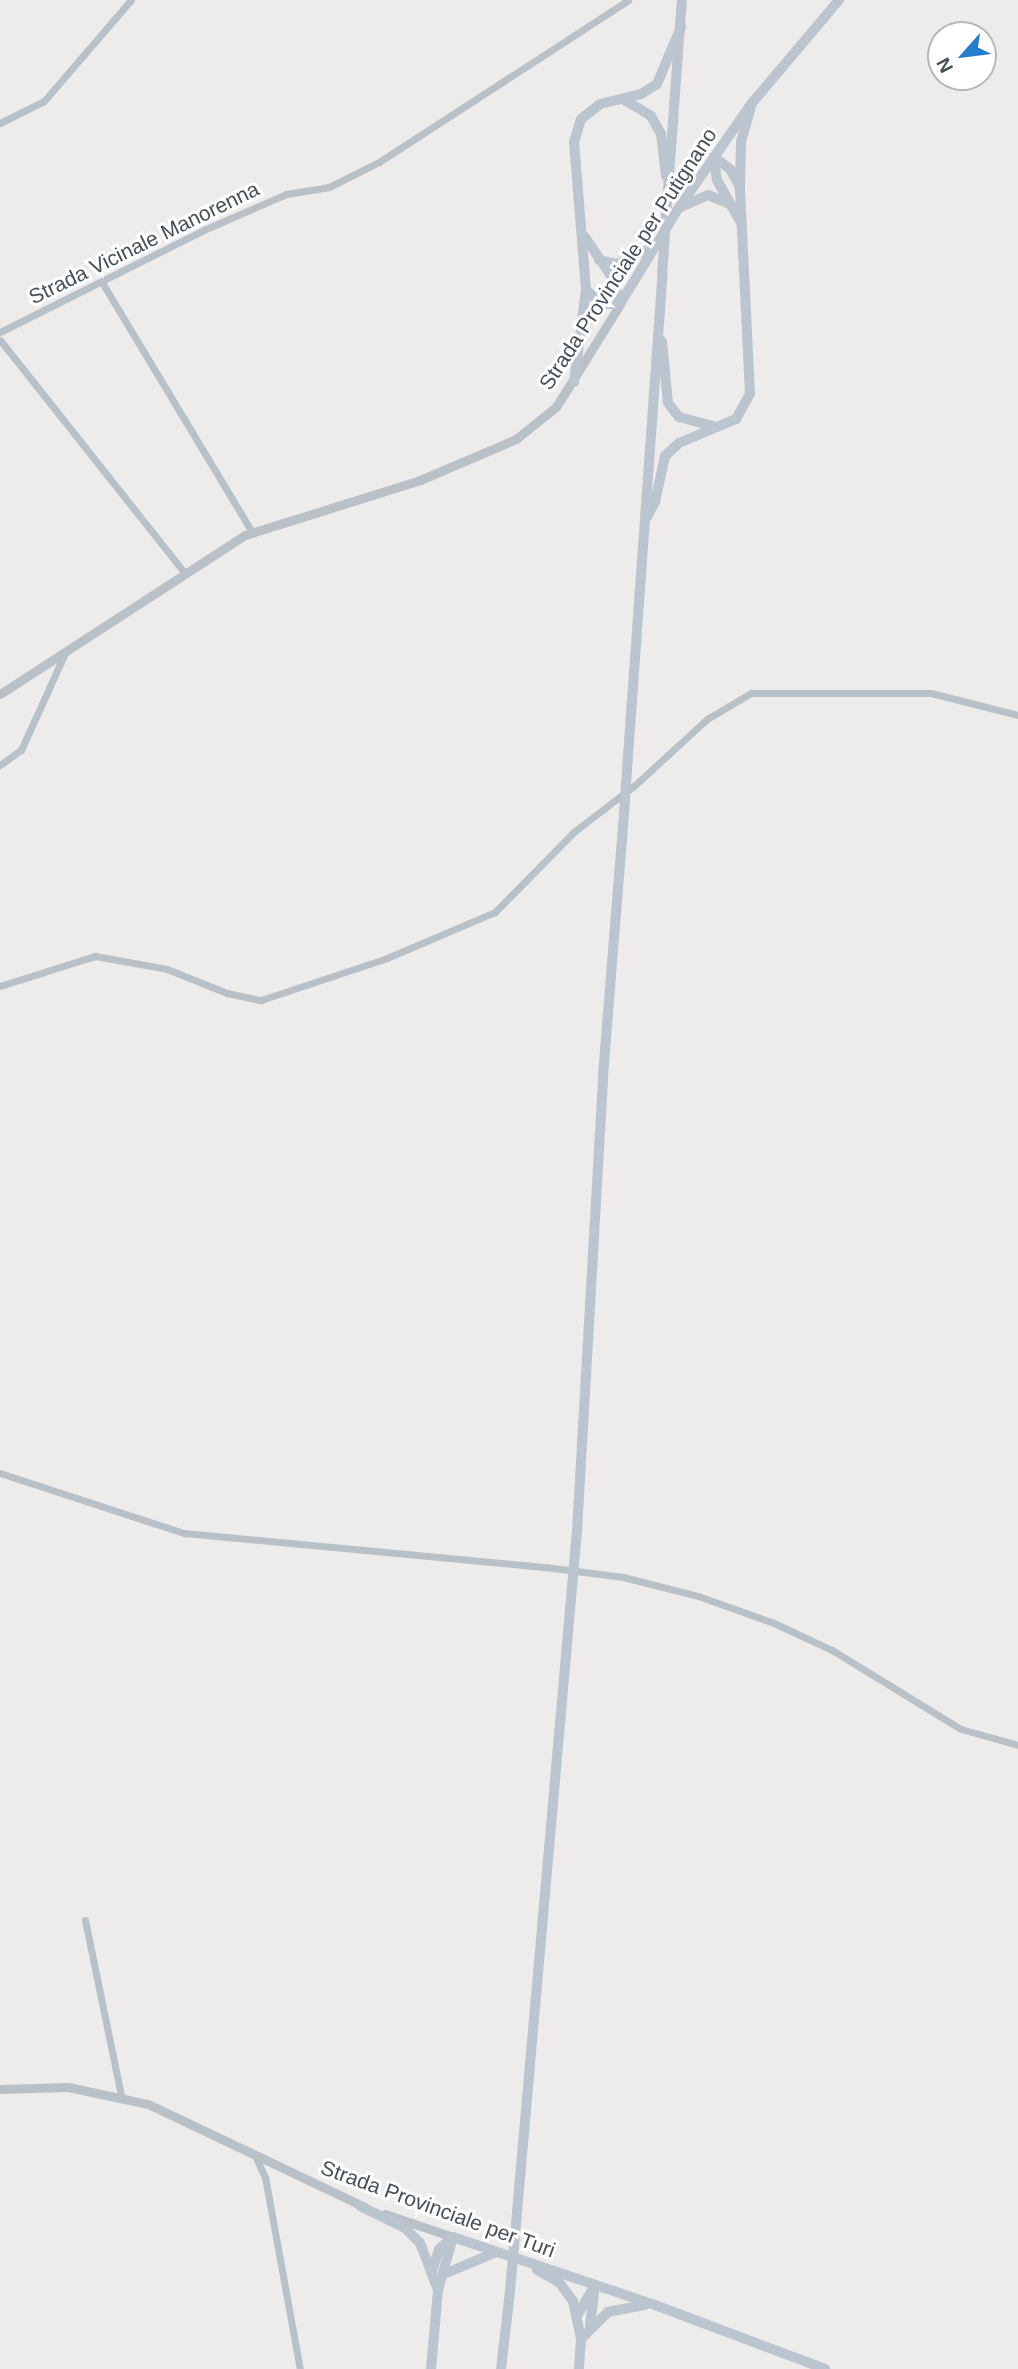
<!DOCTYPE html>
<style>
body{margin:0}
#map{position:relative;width:1018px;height:2369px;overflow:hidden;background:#eeebeb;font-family:Helvetica,sans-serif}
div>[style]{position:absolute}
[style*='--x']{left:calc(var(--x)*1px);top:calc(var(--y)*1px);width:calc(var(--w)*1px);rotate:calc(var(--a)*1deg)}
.minor>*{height:7px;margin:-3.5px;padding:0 3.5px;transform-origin:3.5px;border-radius:3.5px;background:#b7c1c7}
.tertiary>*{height:9px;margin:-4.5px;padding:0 4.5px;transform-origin:4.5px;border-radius:4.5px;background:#b7c1c7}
.secondary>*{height:10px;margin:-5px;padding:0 5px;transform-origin:5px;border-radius:5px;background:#bac5cf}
.secondary-bridge>*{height:10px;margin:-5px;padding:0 5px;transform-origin:5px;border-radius:5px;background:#bac5cf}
span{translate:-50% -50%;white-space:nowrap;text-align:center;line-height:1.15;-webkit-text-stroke:6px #fff;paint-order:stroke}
.street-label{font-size:21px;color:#455057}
.north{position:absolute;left:927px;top:21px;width:70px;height:70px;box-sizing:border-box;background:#fff;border:2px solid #b5b9bc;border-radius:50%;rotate:242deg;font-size:19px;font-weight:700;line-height:28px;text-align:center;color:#455057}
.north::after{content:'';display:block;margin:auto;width:24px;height:32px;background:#257dcf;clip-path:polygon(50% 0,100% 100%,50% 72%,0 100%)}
</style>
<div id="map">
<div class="minor">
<div style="--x:0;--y:123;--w:49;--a:-26.6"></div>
<div style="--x:44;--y:101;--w:133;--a:-49.3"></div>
<div style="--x:103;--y:284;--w:289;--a:59"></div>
<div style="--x:0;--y:332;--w:230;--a:-26.6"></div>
<div style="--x:206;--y:229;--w:87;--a:-23.6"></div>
<div style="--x:286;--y:194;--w:44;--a:-9.2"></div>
<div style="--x:329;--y:187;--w:56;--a:-26.6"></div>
<div style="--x:379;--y:162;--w:297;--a:-33"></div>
<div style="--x:0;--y:340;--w:295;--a:51.6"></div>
<div style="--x:0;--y:765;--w:26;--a:-36"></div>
<div style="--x:21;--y:750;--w:109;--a:-65.6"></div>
<div style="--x:0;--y:986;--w:100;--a:-17.5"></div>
<div style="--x:95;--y:956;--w:73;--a:10.2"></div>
<div style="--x:167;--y:969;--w:65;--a:21.8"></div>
<div style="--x:227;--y:993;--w:35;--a:12"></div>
<div style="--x:261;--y:1000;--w:133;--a:-18.4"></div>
<div style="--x:387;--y:958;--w:117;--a:-23.1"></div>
<div style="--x:495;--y:912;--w:114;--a:-45.4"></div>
<div style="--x:575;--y:831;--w:76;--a:-37.5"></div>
<div style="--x:635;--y:785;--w:98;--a:-42.5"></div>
<div style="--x:707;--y:719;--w:51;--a:-30.6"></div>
<div style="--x:751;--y:693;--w:180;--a:0"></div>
<div style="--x:931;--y:693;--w:90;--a:14.2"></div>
<div style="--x:0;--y:1473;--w:194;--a:18.1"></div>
<div style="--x:184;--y:1533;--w:363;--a:5.4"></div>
<div style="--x:545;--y:1567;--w:79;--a:7.3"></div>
<div style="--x:623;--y:1577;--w:77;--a:14.2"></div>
<div style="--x:698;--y:1596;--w:81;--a:19.6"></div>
<div style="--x:774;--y:1623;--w:64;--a:25"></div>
<div style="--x:832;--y:1650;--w:151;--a:31.5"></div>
<div style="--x:961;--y:1729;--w:59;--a:15.7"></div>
<div style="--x:85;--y:1920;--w:180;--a:78.4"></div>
<div style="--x:257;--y:2160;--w:19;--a:65"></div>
<div style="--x:265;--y:2177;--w:195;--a:79.7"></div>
</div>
<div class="tertiary">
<div style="--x:0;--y:694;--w:292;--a:-33"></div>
<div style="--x:245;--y:535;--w:183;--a:-17.4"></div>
<div style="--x:420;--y:480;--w:104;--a:-23.1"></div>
<div style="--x:516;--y:439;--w:51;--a:-38.7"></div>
<div style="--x:556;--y:407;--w:121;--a:-58.1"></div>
<div style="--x:0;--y:2089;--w:68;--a:-1.7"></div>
<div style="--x:68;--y:2087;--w:82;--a:12"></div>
<div style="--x:148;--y:2104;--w:240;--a:25.4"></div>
<div style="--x:385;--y:2214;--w:72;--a:18.7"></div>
</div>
<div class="secondary">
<div style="--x:623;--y:99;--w:33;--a:31"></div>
<div style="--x:651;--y:116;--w:21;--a:61"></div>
<div style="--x:661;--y:134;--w:42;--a:83.2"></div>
<div style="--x:714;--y:157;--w:23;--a:83"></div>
<div style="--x:717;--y:180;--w:47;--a:60.7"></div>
<div style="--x:714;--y:157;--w:20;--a:37"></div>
<div style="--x:730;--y:169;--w:18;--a:61"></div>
<div style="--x:668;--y:189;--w:190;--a:-85.8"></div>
<div style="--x:681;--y:207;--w:30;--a:-24"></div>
<div style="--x:708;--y:195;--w:22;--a:22"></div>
<div style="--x:585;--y:237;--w:50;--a:56.3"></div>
<div style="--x:613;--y:279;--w:26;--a:74"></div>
<div style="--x:599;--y:260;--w:18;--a:13"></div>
<div style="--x:617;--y:264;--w:38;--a:-25"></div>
<div style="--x:586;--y:290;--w:21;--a:41"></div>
<div style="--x:602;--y:304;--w:18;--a:0"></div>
<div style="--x:620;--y:304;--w:111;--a:-58.6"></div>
<div style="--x:678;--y:209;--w:129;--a:-55.1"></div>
<div style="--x:752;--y:103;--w:135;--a:-49.8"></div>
<div style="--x:662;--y:341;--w:62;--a:84.5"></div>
<div style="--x:668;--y:403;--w:18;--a:52"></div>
<div style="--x:679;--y:417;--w:38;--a:15"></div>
<div style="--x:574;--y:382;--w:93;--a:-82.6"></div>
<div style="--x:586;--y:290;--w:148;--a:-94.6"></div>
<div style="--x:574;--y:142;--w:24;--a:-73"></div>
<div style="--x:581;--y:119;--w:24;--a:-38"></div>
<div style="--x:600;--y:104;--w:42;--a:-13.7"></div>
<div style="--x:641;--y:94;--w:19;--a:-32"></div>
<div style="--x:657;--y:84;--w:62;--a:-67.2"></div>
<div style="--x:647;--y:517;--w:17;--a:-62"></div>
<div style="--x:655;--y:502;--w:47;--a:-77.7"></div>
<div style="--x:665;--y:456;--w:19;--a:-43"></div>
<div style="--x:679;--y:443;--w:62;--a:-22.8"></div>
<div style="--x:736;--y:419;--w:29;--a:-61"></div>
<div style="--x:750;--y:394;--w:208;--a:-92.8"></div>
<div style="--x:740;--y:186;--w:44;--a:-88.7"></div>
<div style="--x:741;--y:142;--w:41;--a:-74.2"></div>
<div style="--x:627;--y:770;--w:495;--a:-85.9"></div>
<div style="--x:577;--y:1531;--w:457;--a:-86.7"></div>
<div style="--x:603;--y:1075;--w:263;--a:-85.4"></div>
<div style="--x:360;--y:2206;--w:50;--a:26.1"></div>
<div style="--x:405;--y:2228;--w:21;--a:45"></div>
<div style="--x:420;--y:2243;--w:50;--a:69"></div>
<div style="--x:517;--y:2212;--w:615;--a:-84.97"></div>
<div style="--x:453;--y:2237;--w:213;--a:18.6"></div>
<div style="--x:655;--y:2305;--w:182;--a:20.6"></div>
<div style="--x:433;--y:2268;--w:20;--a:-72"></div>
<div style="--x:439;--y:2249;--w:18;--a:-41"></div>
<div style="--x:537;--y:2270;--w:25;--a:29"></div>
<div style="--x:559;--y:2282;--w:24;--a:54"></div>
<div style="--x:573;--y:2301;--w:39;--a:78"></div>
<div style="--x:581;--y:2339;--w:30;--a:94"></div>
<div style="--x:444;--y:2274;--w:54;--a:-22.8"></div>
<div style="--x:577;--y:2316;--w:36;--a:-60"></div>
<div style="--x:590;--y:2325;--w:40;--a:-82.9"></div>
<div style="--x:581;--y:2339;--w:38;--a:-45"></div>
<div style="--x:608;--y:2312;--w:38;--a:-11"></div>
<div style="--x:431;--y:2369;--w:79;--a:-84.9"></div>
<div style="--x:438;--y:2290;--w:55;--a:-74.2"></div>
<div style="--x:501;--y:2369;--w:79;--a:-83.4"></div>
</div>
<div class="secondary-bridge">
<div style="--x:662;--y:276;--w:87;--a:-86.1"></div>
<div style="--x:624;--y:813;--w:43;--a:-86"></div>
<div style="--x:571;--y:1599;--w:68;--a:-85"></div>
<div style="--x:510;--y:2291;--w:79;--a:-84.9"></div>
</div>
<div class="street-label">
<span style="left:144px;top:243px;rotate:-26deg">Strada Vicinale Manorenna</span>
<span style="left:628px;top:259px;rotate:-57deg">Strada Provinciale per Putignano</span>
<span style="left:438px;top:2209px;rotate:20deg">Strada Provinciale per Turi</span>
</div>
<div class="north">N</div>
</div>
